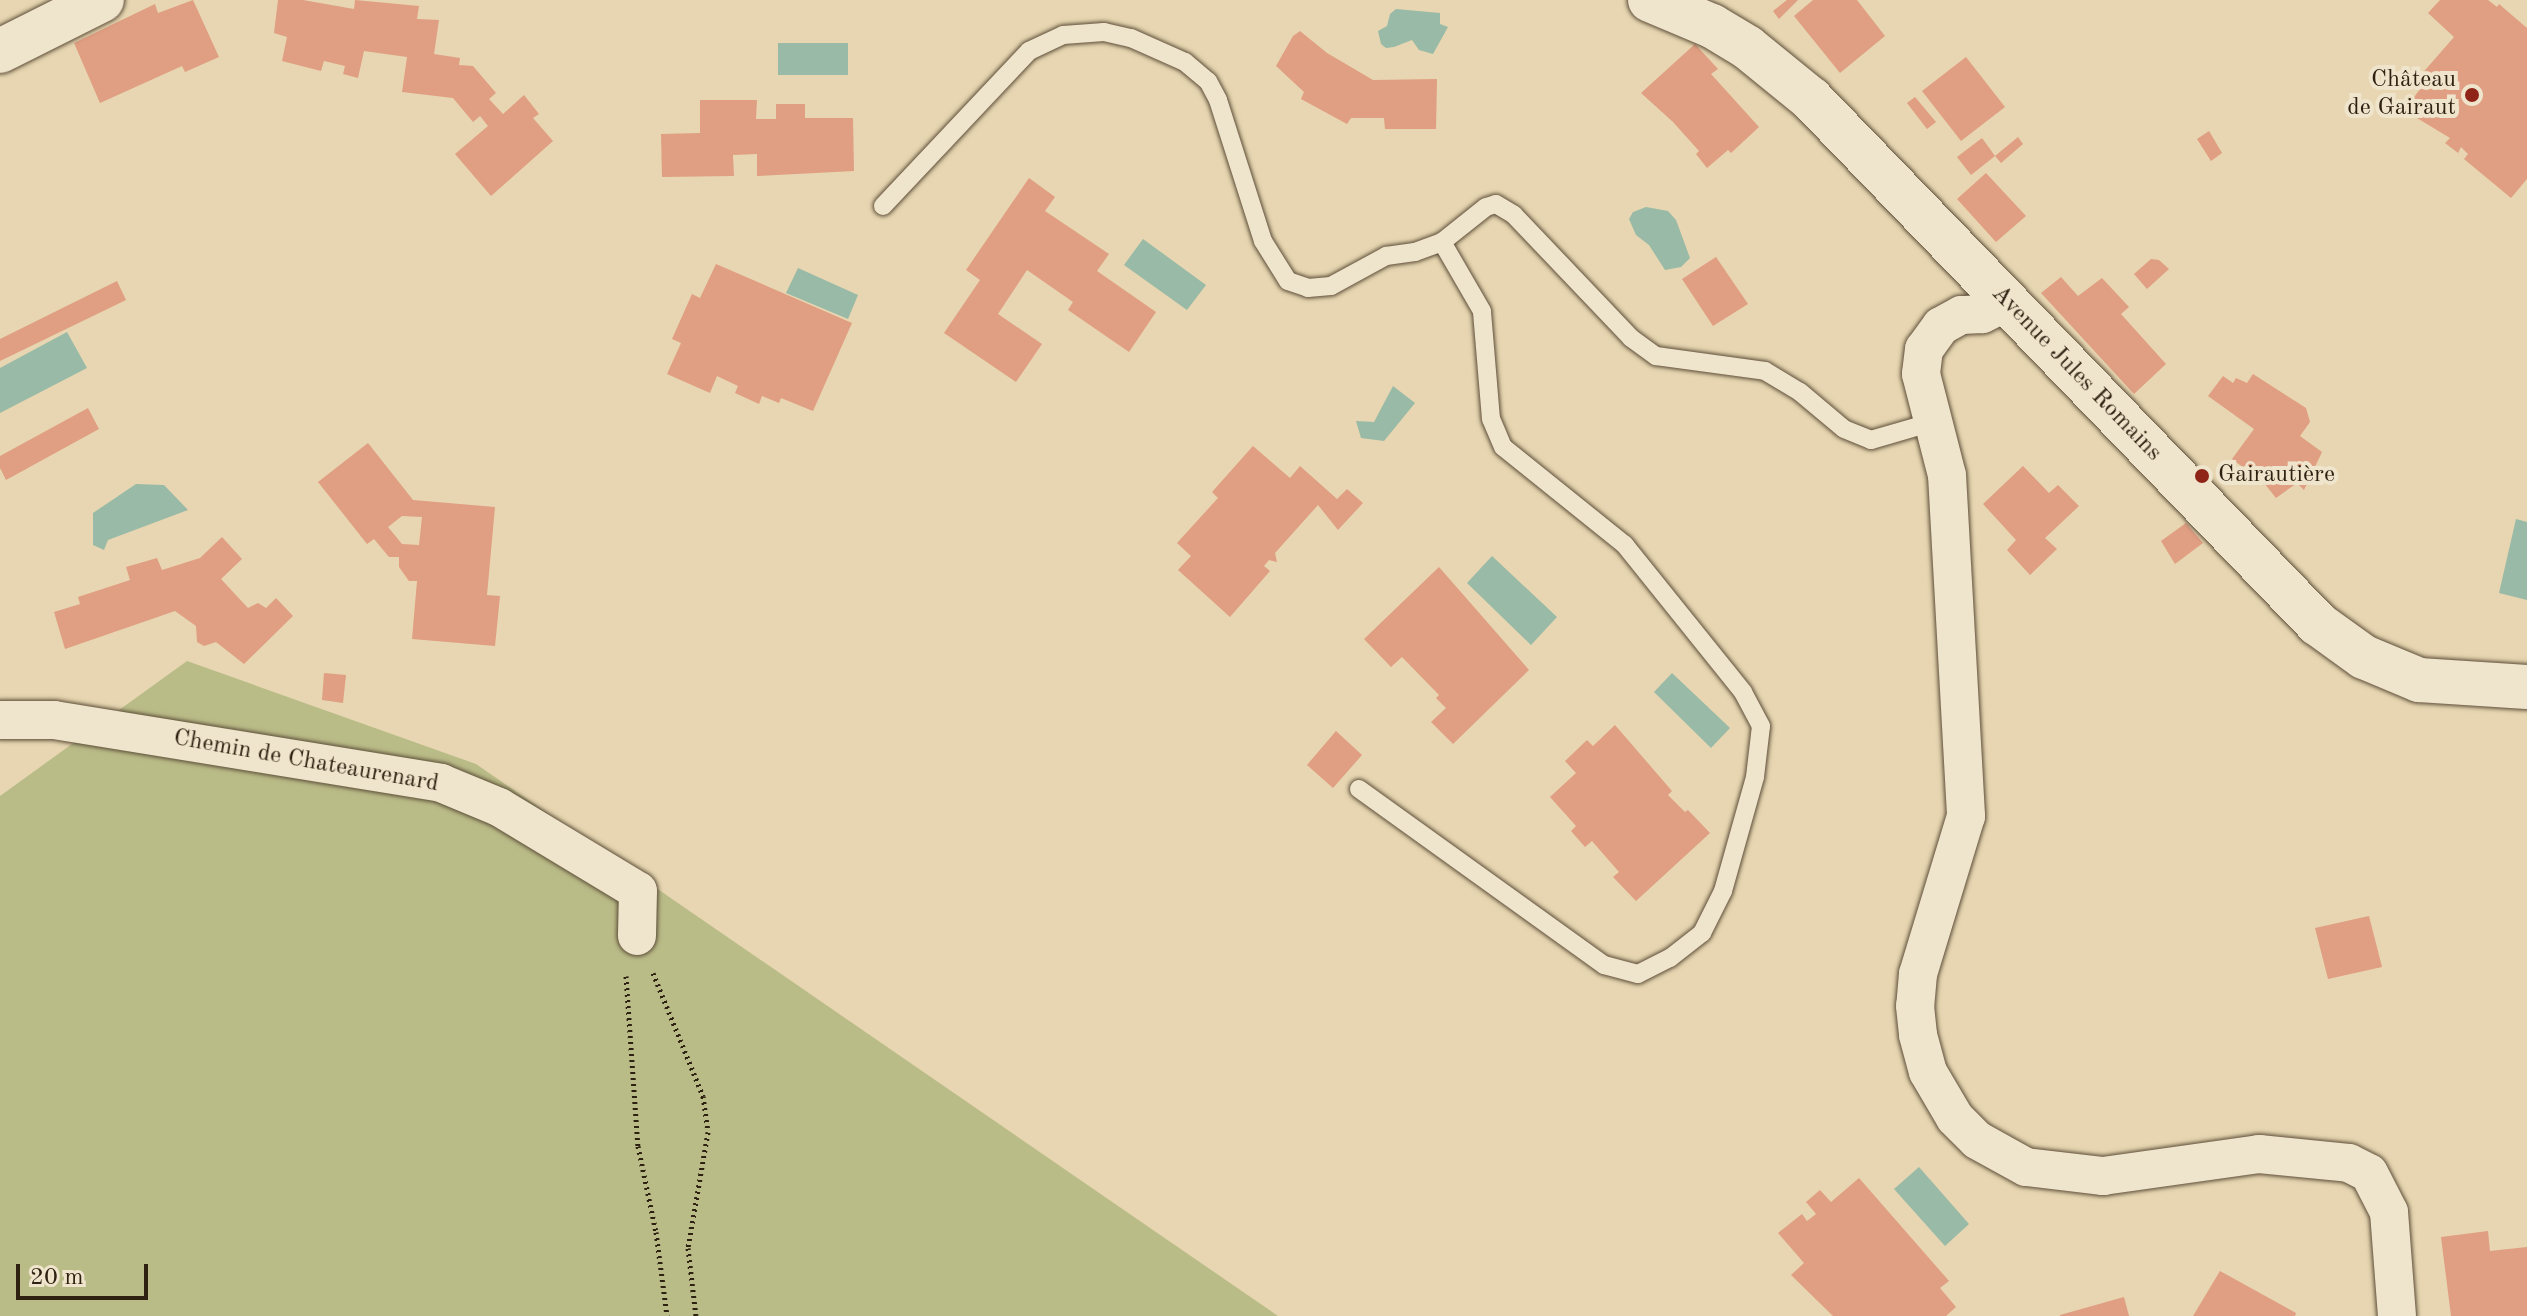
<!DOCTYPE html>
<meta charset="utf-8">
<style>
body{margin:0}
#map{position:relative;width:2527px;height:1316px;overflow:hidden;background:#e7d6b1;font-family:"Old Standard TT",serif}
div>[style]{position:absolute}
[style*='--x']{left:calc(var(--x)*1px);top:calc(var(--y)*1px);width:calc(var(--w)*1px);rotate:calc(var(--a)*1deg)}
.green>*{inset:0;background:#babc88}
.water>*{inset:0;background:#98baa6}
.building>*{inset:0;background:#e09e82}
.path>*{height:5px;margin-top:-2.5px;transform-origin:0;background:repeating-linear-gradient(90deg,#2f2111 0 2px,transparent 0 6px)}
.roads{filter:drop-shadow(0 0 2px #5d4e39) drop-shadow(0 0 2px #5d4e39)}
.service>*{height:18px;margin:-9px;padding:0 9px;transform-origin:9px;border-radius:9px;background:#efe4cc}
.minor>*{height:38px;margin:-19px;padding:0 19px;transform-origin:19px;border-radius:19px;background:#efe4cc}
.tertiary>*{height:44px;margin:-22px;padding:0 22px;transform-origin:22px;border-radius:22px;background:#efe4cc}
.dots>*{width:22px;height:22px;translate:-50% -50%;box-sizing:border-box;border:4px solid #efe4cc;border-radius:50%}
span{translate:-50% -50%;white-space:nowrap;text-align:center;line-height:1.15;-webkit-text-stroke:8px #efe4cc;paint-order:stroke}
.poi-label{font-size:24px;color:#2f2111}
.right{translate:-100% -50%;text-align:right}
.left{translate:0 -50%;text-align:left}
.street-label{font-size:24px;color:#2f2111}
.scale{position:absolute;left:16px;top:1264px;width:132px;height:36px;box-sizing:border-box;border:4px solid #2f2111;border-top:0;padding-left:10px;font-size:24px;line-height:28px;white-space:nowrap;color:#2f2111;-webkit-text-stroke:6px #efe4cc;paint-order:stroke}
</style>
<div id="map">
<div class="green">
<div style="clip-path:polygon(187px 661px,476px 764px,1278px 1316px,0 1316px,0 796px)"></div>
</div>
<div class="water">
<div style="clip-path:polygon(1396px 9px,1440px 13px,1440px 24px,1448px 27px,1433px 54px,1419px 50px,1412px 40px,1394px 47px,1386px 48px,1381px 44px,1378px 31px,1387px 26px,1390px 14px)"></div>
<div style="clip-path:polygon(778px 43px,848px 43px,848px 75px,778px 75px)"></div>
<div style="clip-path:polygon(1646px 207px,1668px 211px,1676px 220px,1690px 258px,1681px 267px,1665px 270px,1649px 245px,1636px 235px,1629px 219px,1633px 212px)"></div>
<div style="clip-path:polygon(1143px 239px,1206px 285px,1187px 310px,1124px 265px)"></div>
<div style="clip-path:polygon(798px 268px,858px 295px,848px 319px,786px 293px)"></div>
<div style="clip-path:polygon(67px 332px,87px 368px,0 413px,0 368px)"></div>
<div style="clip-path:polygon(1393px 386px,1415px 403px,1384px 441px,1361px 438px,1356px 421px,1374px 422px)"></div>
<div style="clip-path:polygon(136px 484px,164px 485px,188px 510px,108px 540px,104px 550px,93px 545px,93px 513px)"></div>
<div style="clip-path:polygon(2516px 519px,2527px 522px,2527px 600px,2499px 593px)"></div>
<div style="clip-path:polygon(1492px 556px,1557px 617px,1531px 645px,1467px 583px)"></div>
<div style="clip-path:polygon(1672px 673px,1730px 728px,1711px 748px,1654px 692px)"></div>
<div style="clip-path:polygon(1919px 1167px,1969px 1224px,1945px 1246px,1894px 1189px)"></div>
</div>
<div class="building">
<div style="clip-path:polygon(193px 0,219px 57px,185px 72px,182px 66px,100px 103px,74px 43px,155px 4px,158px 13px)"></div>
<div style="clip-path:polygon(278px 0,303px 0,354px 9px,355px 0,419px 6px,417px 19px,439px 20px,434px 54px,460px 58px,459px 65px,473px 66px,496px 93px,489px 99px,503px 114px,524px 95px,539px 114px,533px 118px,553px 141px,491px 196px,455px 154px,488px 126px,480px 116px,473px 122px,453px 98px,402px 92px,407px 57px,364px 51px,358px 78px,343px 74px,345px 66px,324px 61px,321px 71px,282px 61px,287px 37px,274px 33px)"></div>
<div style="clip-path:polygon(1787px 0,1798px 0,1779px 19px,1773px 11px)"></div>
<div style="clip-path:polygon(1813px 0,1857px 0,1885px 36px,1840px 73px,1794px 16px)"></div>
<div style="clip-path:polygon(2440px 0,2488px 0,2497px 7px,2499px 4px,2527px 28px,2527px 179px,2511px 198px,2464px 159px,2468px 154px,2461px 147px,2458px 153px,2445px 143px,2450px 138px,2412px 115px,2412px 100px,2420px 89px,2432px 88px,2420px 76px,2454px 37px,2428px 13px)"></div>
<div style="clip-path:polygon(1300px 31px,1327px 53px,1373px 80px,1437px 79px,1436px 129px,1385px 129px,1384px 118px,1351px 118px,1347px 124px,1301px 99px,1304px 92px,1276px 66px,1293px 36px)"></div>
<div style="clip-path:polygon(1695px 44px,1718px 69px,1711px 74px,1759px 127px,1731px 153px,1728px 150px,1707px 168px,1696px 154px,1699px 151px,1673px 122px,1641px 93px)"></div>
<div style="clip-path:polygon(1966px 57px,2005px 107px,1961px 141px,1922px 91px)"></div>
<div style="clip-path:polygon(1915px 97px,1936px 122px,1927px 129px,1907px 103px)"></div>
<div style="clip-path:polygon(700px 100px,757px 100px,756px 119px,776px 119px,776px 104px,805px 104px,805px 118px,853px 118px,854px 171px,757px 176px,757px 154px,733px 155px,734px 176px,662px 177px,661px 134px,700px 133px)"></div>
<div style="clip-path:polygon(2209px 131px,2222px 153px,2211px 161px,2197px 139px)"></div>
<div style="clip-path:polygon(2018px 137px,2023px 144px,2001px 163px,1995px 156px)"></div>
<div style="clip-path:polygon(1982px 138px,1995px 156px,1971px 175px,1957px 157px)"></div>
<div style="clip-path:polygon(1986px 173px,2026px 216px,1996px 242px,1957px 199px)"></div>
<div style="clip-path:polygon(1029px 178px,1055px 197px,1045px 211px,1109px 254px,1097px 271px,1156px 312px,1129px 352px,1068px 310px,1073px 302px,1027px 270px,998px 314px,1042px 344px,1016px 382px,944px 333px,980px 280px,966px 270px)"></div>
<div style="clip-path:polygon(1716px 257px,1748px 304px,1713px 326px,1682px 279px)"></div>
<div style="clip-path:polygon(2151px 259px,2159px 260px,2169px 269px,2147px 289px,2134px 274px)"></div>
<div style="clip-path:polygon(716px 264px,852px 323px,813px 411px,781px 398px,779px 403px,762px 396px,759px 404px,735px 393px,738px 386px,717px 376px,710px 393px,667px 374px,681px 343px,672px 339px,692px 294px,700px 298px)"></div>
<div style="clip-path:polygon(2061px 277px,2078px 296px,2102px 278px,2129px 307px,2121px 314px,2166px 364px,2134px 394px,2041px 293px)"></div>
<div style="clip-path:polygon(117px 281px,126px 300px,0 361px,0 339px)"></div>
<div style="clip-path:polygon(2253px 374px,2306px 408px,2310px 422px,2300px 436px,2322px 452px,2304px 490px,2297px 483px,2276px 498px,2264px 483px,2232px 459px,2254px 429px,2208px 396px,2223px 376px,2233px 383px,2236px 378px,2247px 383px)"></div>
<div style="clip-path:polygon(88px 408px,99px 429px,6px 480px,0 468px,0 456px)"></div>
<div style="clip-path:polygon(evenodd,368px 443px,413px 500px,495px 507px,487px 595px,500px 596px,495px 646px,412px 639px,417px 581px,409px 581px,399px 567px,399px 557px,389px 557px,374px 539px,367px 544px,318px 482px,368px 443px,402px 516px,422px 517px,419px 545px,402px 544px,388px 527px,402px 516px)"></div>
<div style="clip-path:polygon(1253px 446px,1290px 478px,1300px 466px,1337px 499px,1347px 489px,1363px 503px,1338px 530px,1318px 505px,1275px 553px,1277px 562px,1269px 560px,1264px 566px,1270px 571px,1230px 617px,1178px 570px,1191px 556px,1177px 543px,1218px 498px,1212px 492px)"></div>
<div style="clip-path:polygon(2023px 466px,2049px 493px,2058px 485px,2079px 506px,2045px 538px,2057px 549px,2030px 575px,2007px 550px,2016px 540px,1983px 504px)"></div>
<div style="clip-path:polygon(2186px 523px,2203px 543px,2175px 564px,2161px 541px)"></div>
<div style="clip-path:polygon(222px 537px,242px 559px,221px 579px,248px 608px,258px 603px,266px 608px,276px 598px,293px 616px,244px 664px,216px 642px,204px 646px,197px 642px,196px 626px,175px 611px,65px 649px,54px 612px,80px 604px,78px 597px,130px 580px,126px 567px,157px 558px,162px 570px,200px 558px)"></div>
<div style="clip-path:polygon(1439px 567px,1529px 670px,1453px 744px,1431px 722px,1446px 708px,1436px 698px,1439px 695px,1402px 657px,1391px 667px,1364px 639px)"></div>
<div style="clip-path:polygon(324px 673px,346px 675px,343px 703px,322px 700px)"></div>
<div style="clip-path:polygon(1615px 725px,1672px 791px,1668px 795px,1685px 812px,1688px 810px,1710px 833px,1636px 901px,1613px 877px,1619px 872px,1592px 841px,1585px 847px,1571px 831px,1576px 826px,1550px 797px,1576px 773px,1565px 761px,1587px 740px,1593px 746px)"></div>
<div style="clip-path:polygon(1336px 731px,1362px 755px,1333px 788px,1307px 765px)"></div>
<div style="clip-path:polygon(2369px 916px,2382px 967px,2328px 979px,2315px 928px)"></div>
<div style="clip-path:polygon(1859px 1178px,1949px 1281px,1940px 1288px,1956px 1307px,1946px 1316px,1833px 1316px,1791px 1275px,1804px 1263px,1778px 1233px,1802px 1214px,1807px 1221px,1816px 1214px,1806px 1202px,1820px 1190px,1831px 1202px)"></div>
<div style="clip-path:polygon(2488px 1231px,2490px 1251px,2527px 1247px,2527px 1316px,2451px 1316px,2441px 1237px)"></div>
<div style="clip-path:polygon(2220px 1271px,2296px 1313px,2295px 1316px,2193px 1316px)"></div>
<div style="clip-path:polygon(2124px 1297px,2129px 1316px,2060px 1316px,2060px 1315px)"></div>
</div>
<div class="path">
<div style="--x:653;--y:973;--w:133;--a:67.9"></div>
<div style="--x:703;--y:1096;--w:36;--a:82"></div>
<div style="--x:708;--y:1132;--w:118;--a:99.8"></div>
<div style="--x:688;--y:1248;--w:68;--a:83.3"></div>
<div style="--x:626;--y:976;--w:170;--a:86"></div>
<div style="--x:638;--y:1146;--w:88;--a:78.2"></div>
<div style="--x:656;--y:1232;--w:85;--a:82.5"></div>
</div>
<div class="roads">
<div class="service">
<div style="--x:883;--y:206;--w:213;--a:-46.7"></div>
<div style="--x:1029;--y:51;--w:38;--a:-25"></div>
<div style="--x:1063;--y:35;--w:41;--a:-4.2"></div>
<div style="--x:1104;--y:32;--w:28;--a:13"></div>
<div style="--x:1131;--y:38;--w:59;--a:24"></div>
<div style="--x:1185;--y:62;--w:30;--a:40"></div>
<div style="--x:1208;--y:81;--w:21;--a:62"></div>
<div style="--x:1218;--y:100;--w:148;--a:72.3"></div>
<div style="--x:1263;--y:241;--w:47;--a:58"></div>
<div style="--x:1288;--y:281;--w:21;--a:19"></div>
<div style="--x:1308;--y:288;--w:23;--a:-5"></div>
<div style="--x:1331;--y:286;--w:63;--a:-28.6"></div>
<div style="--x:1386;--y:256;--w:29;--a:-8"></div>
<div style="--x:1415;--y:252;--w:29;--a:-20"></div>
<div style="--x:1442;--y:242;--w:56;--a:-38.5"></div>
<div style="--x:1486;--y:207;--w:10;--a:-17"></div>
<div style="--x:1496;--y:204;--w:21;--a:31"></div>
<div style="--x:1514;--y:215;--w:170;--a:46.4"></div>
<div style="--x:1631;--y:338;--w:31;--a:36"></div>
<div style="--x:1656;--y:356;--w:110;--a:7.8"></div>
<div style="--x:1765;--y:371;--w:41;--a:31"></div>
<div style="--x:1800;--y:392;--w:57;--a:40.1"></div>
<div style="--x:1844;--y:429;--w:29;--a:22"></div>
<div style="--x:1871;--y:440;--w:65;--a:-16.2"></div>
<div style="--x:1359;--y:789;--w:302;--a:35.7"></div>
<div style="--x:1604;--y:965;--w:35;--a:15"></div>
<div style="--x:1638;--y:974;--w:36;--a:-27"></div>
<div style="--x:1670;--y:958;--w:41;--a:-38"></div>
<div style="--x:1702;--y:933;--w:47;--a:-63.4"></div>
<div style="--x:1723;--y:891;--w:118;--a:-74.3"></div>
<div style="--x:1755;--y:777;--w:51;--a:-83.3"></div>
<div style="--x:1761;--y:726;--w:38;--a:-118"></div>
<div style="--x:1743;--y:692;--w:189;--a:-128.8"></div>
<div style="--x:1625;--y:545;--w:156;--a:-141.2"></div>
<div style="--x:1503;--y:447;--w:30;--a:-113"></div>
<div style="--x:1491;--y:419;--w:108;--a:-94.8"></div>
<div style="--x:1482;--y:311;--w:80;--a:-120.1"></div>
</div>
<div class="minor">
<div style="--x:2006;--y:302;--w:27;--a:153"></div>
<div style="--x:1982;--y:314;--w:21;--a:177"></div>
<div style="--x:1961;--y:315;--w:23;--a:151"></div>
<div style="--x:1941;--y:326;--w:29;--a:126"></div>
<div style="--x:1924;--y:349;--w:25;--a:97"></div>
<div style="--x:1921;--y:374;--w:104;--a:75.6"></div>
<div style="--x:1947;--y:475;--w:342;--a:86.8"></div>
<div style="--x:1966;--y:816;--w:165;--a:106.9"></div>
<div style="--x:1918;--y:974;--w:32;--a:95"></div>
<div style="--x:1915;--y:1006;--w:29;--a:84"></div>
<div style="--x:1918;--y:1035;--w:38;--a:75"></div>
<div style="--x:1928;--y:1072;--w:53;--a:59.6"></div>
<div style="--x:1955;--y:1118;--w:31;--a:45"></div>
<div style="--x:1977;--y:1140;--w:56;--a:28.9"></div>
<div style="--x:2026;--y:1167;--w:78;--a:6.7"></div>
<div style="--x:2103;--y:1176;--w:158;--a:-8"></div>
<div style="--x:2259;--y:1154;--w:90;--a:5.7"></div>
<div style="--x:2349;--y:1163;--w:22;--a:27"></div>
<div style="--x:2369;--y:1173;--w:44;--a:62.9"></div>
<div style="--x:2389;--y:1212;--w:104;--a:85.6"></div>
<div style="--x:0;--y:720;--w:54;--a:0"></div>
<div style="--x:54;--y:720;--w:392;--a:9.2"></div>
<div style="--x:441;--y:783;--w:63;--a:22.5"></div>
<div style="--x:499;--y:807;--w:162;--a:31.1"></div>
<div style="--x:638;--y:891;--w:45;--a:91.3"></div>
</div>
<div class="tertiary">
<div style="--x:1650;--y:0;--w:67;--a:22.8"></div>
<div style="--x:1712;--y:26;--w:41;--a:31"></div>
<div style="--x:1747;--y:47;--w:82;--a:39.1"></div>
<div style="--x:1811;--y:99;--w:730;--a:46"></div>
<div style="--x:2318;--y:624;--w:57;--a:35.7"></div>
<div style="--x:2364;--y:657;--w:60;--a:22.7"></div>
<div style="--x:2419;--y:680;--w:108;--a:3.7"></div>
<div style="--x:0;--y:51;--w:114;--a:-26.6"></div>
</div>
</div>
<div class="dots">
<div style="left:2472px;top:95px;background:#8f2418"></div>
<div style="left:2202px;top:476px;background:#8f2418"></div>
</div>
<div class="poi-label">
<span class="right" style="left:2456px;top:95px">Château<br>de Gairaut</span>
<span class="left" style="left:2218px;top:476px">Gairautière</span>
</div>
<div class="street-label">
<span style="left:2076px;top:374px;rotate:46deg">Avenue Jules Romains</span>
<span style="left:306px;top:762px;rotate:10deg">Chemin de Chateaurenard</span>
</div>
<div class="scale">20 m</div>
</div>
